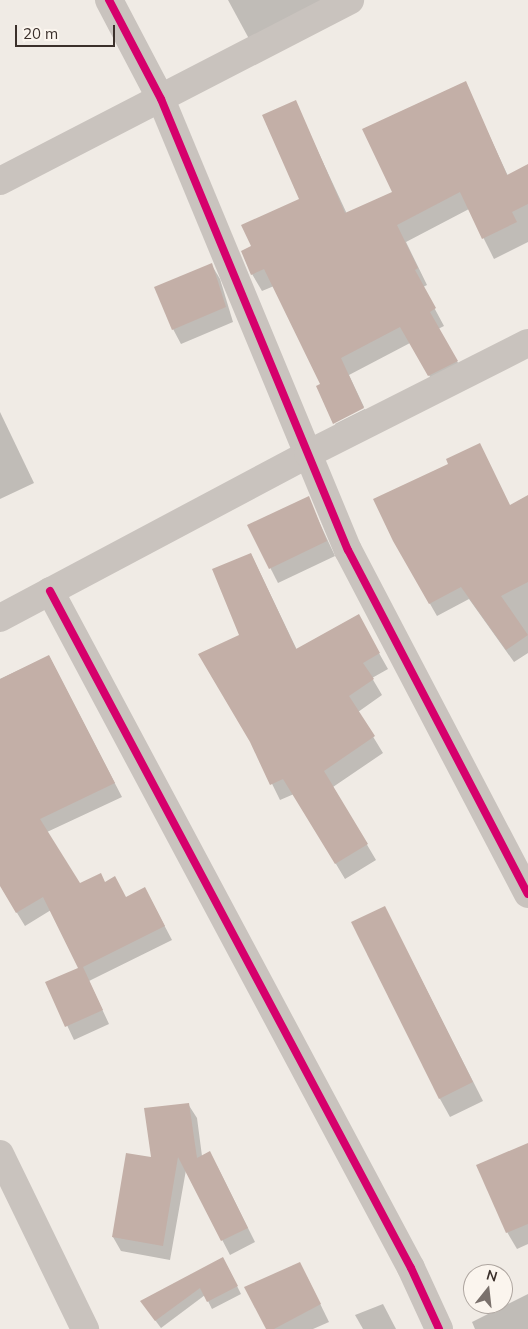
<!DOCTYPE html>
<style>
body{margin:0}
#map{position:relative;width:528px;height:1329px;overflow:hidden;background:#f0ebe5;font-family:Mulish,sans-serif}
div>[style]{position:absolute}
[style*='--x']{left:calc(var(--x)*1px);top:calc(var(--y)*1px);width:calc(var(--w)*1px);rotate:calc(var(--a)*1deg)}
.shadow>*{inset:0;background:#0003}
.building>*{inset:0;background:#c3afa7}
.minor>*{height:28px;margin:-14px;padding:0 14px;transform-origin:14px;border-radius:14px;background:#c9c3be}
.cycleway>*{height:8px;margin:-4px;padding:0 4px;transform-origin:4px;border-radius:4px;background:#d6006c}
span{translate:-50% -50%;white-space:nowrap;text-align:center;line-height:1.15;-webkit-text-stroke:4px #fbf5ee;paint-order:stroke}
.north{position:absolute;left:463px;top:1264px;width:50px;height:50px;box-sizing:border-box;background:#fbf5ee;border:1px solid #aea6a0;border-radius:50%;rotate:16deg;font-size:14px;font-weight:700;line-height:20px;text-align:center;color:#3b302b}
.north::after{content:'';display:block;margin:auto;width:18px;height:22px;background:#7a716c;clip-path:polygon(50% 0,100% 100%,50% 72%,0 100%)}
.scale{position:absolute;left:15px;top:25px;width:100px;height:22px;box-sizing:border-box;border:2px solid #3b302b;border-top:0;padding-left:6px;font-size:15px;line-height:18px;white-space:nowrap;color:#3b302b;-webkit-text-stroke:4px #fbf5ee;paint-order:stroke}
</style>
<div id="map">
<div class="shadow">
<div style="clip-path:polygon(228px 0,336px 0,254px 48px)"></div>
<div style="clip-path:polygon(465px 83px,508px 176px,528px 165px,528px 242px,494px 259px,469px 209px,406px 242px,427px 285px,423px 287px,444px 326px,438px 329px,467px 378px,439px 392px,410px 343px,349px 375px,364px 407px,334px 422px,322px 384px,274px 286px,262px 291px,252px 274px,253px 247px,301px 200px,295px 102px,347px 214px,394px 193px)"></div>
<div style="clip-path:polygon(211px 264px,220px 279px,233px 322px,181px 344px,173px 329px)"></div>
<div style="clip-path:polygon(365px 409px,373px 425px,344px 440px,335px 424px)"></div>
<div style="clip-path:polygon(0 412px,34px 483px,0 499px)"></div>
<div style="clip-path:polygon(528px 496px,528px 653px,514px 662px,469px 599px,437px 616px,394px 541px,510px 506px)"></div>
<div style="clip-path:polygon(308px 498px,335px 556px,278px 583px,249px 526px)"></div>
<div style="clip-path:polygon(251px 554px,297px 650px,358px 616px,388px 669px,372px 678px,382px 695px,358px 712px,383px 753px,333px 787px,376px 860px,345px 879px,294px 794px,280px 800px,252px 743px,241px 635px)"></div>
<div style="clip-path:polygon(49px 656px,122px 797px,47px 832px,79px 885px,105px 883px,126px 898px,152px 902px,172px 940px,89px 981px,109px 1024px,74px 1040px,47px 983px,80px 968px,51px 910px,25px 926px,0 885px,0 679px)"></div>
<div style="clip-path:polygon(385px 908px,483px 1101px,450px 1117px,440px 1099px)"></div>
<div style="clip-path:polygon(188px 1104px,197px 1118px,202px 1156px,217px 1166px,255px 1242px,230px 1255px,186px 1170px,170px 1260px,121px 1251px,113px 1237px,152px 1159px)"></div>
<div style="clip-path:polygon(528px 1144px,528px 1244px,517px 1249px,507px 1232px)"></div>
<div style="clip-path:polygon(227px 1266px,241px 1294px,212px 1309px,205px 1295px,161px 1328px,146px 1308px)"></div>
<div style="clip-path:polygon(307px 1277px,329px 1322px,313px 1329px,267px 1329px)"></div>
<div style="clip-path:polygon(528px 1294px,528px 1329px,475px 1329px,472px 1322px)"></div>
<div style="clip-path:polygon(383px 1304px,396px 1329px,363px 1329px,355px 1315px)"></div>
</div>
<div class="building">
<div style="clip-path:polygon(466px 81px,507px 175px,528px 164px,528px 204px,512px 212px,517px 222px,482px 239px,460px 192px,397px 225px,418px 268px,415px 270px,436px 308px,430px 312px,458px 361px,428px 376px,400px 327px,341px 358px,364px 408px,333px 424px,316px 386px,320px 384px,264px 269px,251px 275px,241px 251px,251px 246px,241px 225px,299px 199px,262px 115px,296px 100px,345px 213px,392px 192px,362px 129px)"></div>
<div style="clip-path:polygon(212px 263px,226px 307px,172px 330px,154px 287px)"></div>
<div style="clip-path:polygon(480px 443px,510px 505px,528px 495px,528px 582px,501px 596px,528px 635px,506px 650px,461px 587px,429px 604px,393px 541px,373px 499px,448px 464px,446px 459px)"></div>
<div style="clip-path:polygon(309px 496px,327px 541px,269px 569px,247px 525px)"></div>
<div style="clip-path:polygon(251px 553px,296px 649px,359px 614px,380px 653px,363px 663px,374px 679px,349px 696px,375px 736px,324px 771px,368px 844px,335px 864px,283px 779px,270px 785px,250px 742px,198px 654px,239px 635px,212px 569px)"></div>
<div style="clip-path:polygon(49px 655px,115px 783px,40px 819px,80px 883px,101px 873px,105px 882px,115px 876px,126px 897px,145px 887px,165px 926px,83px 967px,103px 1010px,65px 1027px,45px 982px,78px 968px,43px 897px,16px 913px,0 886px,0 679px)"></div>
<div style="clip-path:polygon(385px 906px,473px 1082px,439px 1099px,351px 922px)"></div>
<div style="clip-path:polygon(189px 1103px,197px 1158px,210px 1151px,248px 1228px,221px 1241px,178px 1157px,163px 1246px,112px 1237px,126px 1153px,151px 1157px,144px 1108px)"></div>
<div style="clip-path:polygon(528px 1143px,528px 1224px,506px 1233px,476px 1165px)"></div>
<div style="clip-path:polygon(223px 1257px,238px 1286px,207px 1302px,200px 1288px,155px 1321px,140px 1301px)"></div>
<div style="clip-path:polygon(300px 1262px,321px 1304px,274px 1329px,266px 1329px,244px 1287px)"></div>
</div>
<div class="minor">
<div style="--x:109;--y:0;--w:112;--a:62.3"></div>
<div style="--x:161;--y:99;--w:488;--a:67.5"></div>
<div style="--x:348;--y:550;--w:388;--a:62.4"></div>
<div style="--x:0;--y:181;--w:394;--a:-27.3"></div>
<div style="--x:50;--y:591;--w:767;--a:61.93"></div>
<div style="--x:411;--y:1268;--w:67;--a:65.3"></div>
<div style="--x:0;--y:618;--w:349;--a:-28"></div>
<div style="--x:308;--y:454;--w:246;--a:-26.8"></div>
<div style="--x:0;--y:1154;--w:195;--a:64.1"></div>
</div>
<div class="cycleway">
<div style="--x:109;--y:0;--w:112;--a:62.3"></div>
<div style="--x:161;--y:99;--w:488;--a:67.5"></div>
<div style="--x:348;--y:550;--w:388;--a:62.4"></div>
<div style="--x:50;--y:591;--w:767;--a:61.93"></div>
<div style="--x:411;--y:1268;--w:67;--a:65.3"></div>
</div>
<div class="north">N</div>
<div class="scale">20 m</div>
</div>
